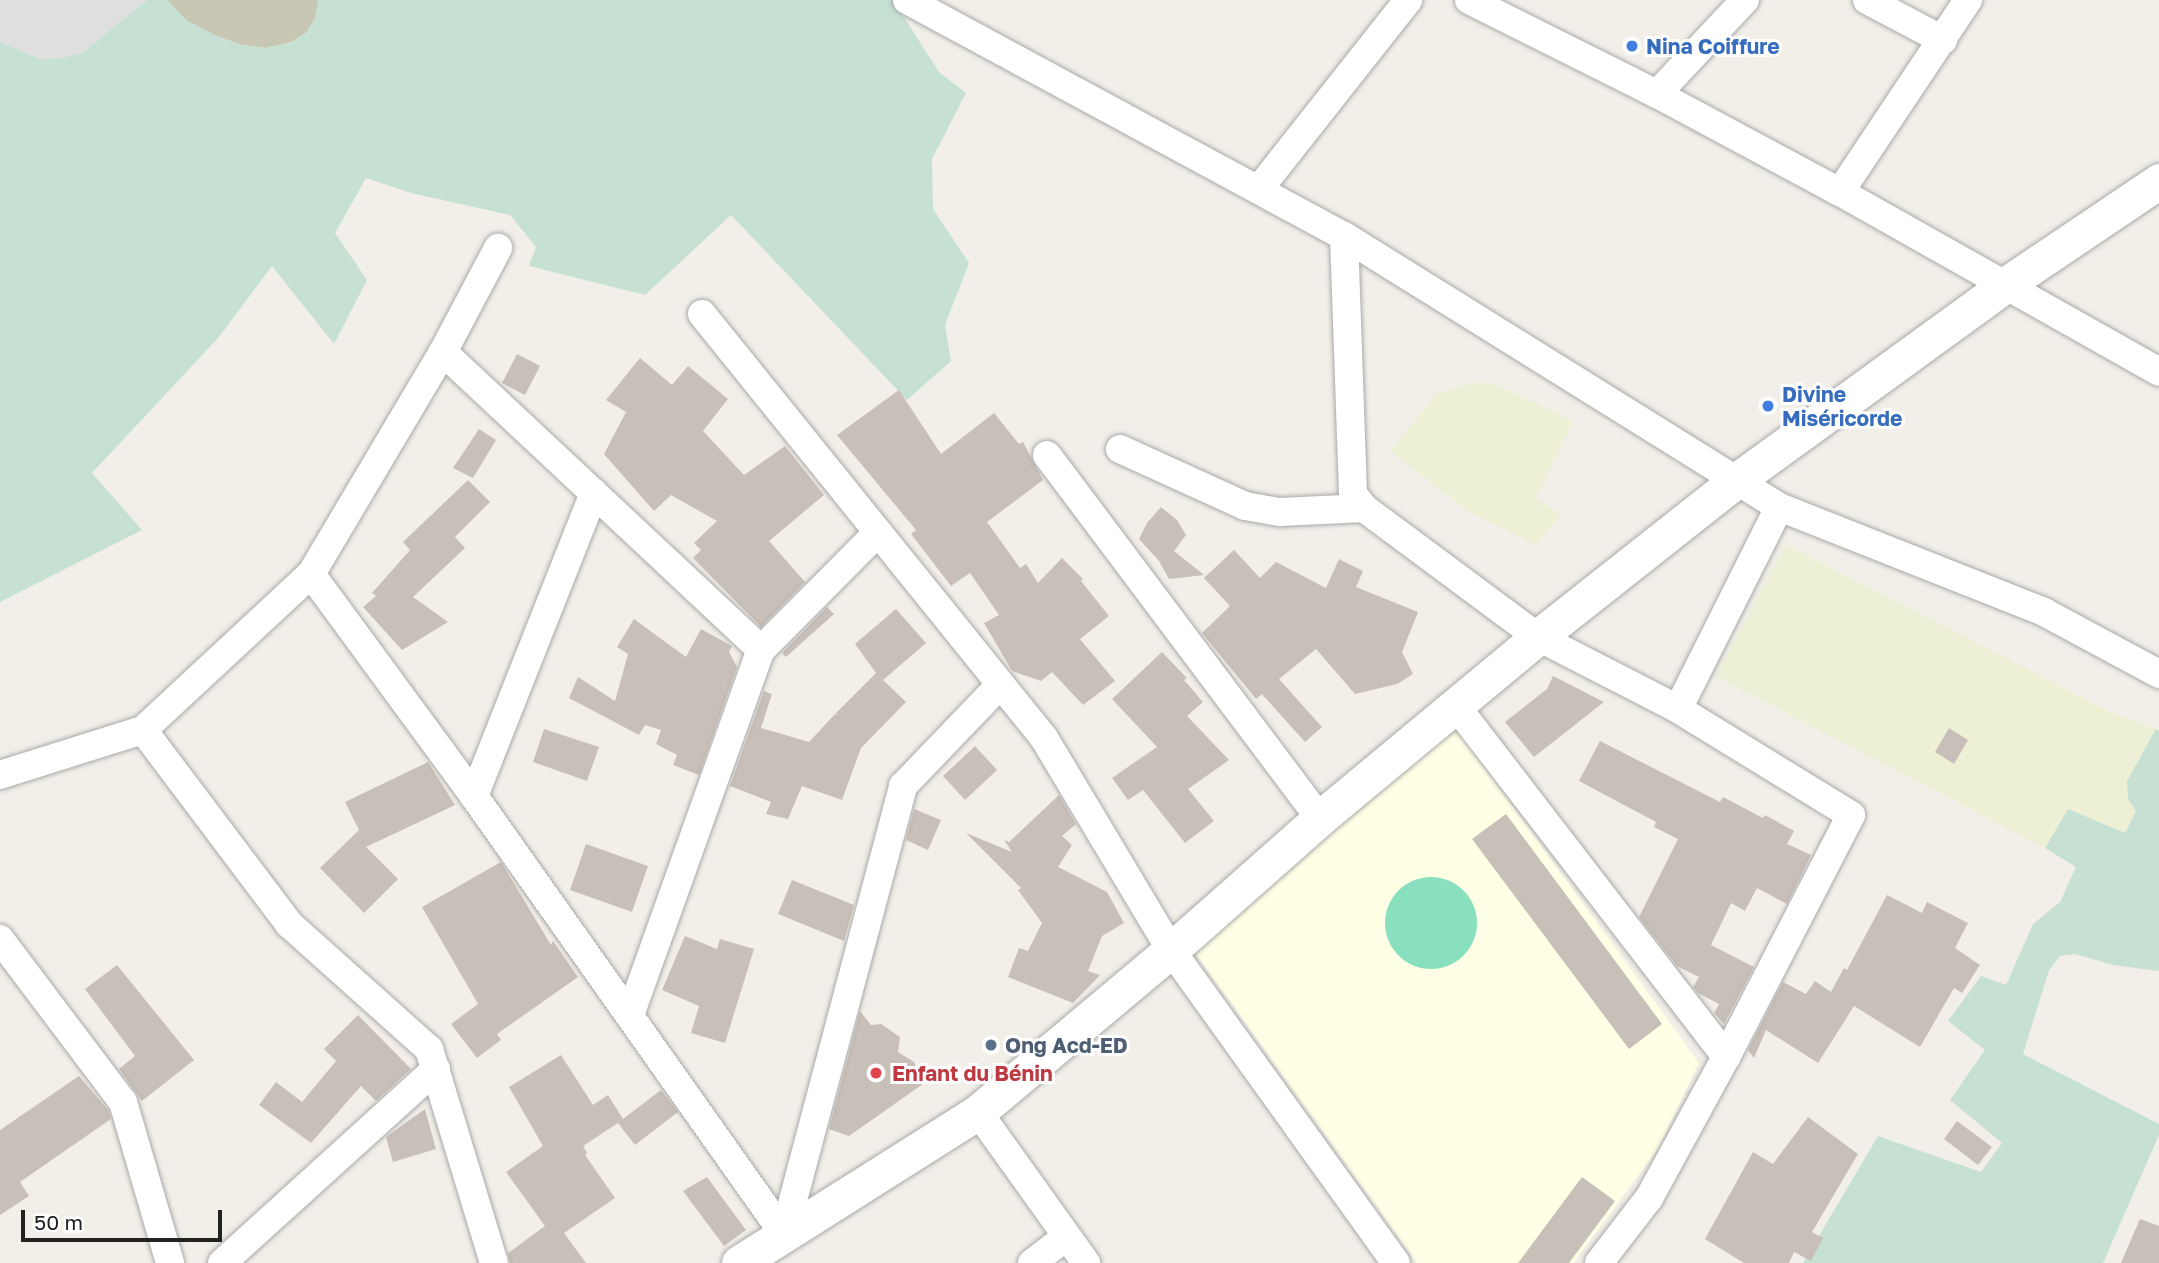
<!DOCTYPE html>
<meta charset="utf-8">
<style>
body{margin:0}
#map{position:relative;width:2159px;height:1263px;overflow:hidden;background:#f2efe9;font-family:"Golos Text",sans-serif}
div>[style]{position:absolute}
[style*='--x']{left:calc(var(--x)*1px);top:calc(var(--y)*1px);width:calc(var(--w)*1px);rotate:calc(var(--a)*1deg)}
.residential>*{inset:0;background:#e0dfdf}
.education>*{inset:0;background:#ffffe5}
.construction>*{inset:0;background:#c7c7b4}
.farmland>*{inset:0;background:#eef0d5}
.wetland>*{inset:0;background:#c6e0d4}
.pitch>*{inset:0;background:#88e0be}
.round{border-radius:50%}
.building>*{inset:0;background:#c7bfb8}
.roads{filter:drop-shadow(0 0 2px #a9a9a9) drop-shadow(0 0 2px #a9a9a9)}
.minor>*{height:28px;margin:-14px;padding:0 14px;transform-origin:14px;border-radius:14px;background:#fff}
.tertiary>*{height:35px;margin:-17.5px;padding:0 17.5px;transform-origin:17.5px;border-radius:17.5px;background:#fff}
.dots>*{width:19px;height:19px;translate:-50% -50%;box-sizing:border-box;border:4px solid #fff;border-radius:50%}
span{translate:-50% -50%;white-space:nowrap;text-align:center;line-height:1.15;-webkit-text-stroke:6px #fff;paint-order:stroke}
.shop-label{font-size:21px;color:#366cbe;font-weight:700}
.left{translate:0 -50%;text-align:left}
.service-label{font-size:21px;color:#4e5e75;font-weight:700}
.health-label{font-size:21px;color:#be3a42;font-weight:700}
.scale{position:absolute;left:21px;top:1210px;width:201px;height:32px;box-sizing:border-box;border:4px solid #222;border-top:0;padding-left:9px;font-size:21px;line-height:24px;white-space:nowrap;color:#222;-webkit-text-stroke:5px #fff;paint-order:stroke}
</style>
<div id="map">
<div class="residential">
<div style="clip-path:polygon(0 0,147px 0,82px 53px,58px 59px,40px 59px,0 42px)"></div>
</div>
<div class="education">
<div style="clip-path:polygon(1446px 715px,1699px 1063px,1658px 1149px,1573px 1263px,1417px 1263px,1183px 936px)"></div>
</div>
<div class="construction">
<div style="clip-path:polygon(167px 0,318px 0,319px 1px,315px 19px,306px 33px,292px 42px,265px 48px,242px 45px,216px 36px,187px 21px)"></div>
</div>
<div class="farmland">
<div style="clip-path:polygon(1478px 382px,1494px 384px,1573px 421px,1536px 498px,1560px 515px,1537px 545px,1468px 511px,1390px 451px,1437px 393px)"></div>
<div style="clip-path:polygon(1786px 545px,2108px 711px,2156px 729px,2127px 781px,2128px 799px,2136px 811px,2125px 833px,2068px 809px,2045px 848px,1716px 676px)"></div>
</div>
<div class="wetland">
<div style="clip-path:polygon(147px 0,167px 0,187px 21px,216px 36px,242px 45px,265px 48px,292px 42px,306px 33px,315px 19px,318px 0,893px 0,939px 72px,966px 93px,932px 159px,933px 209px,969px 263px,945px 325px,951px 361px,907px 400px,731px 215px,645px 295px,529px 266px,536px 247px,510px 215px,411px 193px,366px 178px,335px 233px,367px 280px,334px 344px,272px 266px,219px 337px,92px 473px,142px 530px,0 602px,0 42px,40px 59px,58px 59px,82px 53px)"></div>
<div style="clip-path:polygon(2156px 729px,2159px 731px,2159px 971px,2113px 965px,2075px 954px,2060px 956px,2049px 970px,2023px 1054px,2159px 1124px,2159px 1135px,2103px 1263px,1803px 1263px,1878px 1136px,1981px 1172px,2002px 1143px,1950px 1100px,1985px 1050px,1948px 1021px,1981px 976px,2006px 985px,2033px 924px,2060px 902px,2076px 867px,2045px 848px,2068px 809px,2125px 833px,2136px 811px,2128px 799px,2127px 781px)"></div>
</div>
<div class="pitch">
<div class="round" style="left:1385px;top:877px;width:92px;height:92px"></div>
</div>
<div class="building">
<div style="clip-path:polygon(517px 354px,540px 366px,525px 395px,502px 383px)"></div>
<div style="clip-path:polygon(640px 358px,672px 385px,688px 366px,728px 399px,703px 431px,744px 475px,785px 446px,824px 495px,769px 541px,805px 582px,761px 627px,693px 558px,701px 550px,694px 543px,717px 521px,671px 495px,654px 511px,604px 454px,626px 412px,606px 400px)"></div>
<div style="clip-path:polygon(899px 390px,941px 454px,994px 413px,1019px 444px,1023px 442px,1043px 480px,987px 522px,1020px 568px,1026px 564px,1038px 583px,1062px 558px,1083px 579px,1081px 581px,1109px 616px,1080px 639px,1115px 681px,1083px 705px,1052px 672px,1041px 681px,1012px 671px,984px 623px,999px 615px,970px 573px,951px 586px,911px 534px,916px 530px,837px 435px)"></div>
<div style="clip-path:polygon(479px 429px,496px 440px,473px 478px,453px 468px)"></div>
<div style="clip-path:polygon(468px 480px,490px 502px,455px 537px,465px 548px,413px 597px,448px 622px,402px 650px,363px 607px,376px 596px,372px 593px,410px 550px,403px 542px)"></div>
<div style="clip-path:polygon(1161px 507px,1177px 520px,1186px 535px,1174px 551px,1204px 575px,1169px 579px,1159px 561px,1139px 539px,1147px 523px)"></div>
<div style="clip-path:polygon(1234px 550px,1260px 578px,1276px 562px,1326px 588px,1339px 559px,1363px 571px,1356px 587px,1418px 612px,1402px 652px,1413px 674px,1397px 684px,1355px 694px,1316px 649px,1279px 679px,1322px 727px,1305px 742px,1262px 694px,1256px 699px,1202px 633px,1230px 606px,1204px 578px)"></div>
<div style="clip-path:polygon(827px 607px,834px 614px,786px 657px,782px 653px)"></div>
<div style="clip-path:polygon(896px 609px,926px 643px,883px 680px,906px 702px,861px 748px,842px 800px,802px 786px,788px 819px,766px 814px,771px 802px,730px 786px,764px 691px,772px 694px,761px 728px,809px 742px,835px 714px,838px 715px,836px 713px,876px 673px,855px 644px)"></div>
<div style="clip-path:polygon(634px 619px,686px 657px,701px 629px,732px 646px,729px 652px,737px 667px,699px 775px,673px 765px,677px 755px,656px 744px,661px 730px,645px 725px,639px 735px,569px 698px,578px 677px,615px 701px,628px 654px,617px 647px)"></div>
<div style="clip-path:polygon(1162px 652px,1187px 678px,1184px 680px,1203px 702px,1187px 716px,1229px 760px,1188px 789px,1214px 821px,1185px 843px,1143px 790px,1128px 800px,1112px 778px,1157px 747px,1112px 699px)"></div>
<div style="clip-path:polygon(1553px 676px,1604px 702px,1534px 757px,1505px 722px,1547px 689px)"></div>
<div style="clip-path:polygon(1949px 728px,1968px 740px,1954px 764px,1935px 752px)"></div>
<div style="clip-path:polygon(544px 729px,599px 747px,587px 781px,533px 762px)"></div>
<div style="clip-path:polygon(1600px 741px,1720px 802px,1723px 797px,1763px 818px,1765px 815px,1794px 831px,1787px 844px,1811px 855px,1787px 904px,1757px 888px,1745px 911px,1731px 903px,1711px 945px,1754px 967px,1724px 1024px,1714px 1013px,1719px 1004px,1698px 993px,1693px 987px,1699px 977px,1677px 966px,1639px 917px,1678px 839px,1654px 827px,1656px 822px,1579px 781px)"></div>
<div style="clip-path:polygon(975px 746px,997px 770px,965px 800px,943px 776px)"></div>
<div style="clip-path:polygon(428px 762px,455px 805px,366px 847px,398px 879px,364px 913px,320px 868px,359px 830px,345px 802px)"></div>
<div style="clip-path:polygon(1059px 795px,1076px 824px,1062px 836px,1072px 845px,1058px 867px,1107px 892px,1124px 923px,1102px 936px,1088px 971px,1100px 975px,1073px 1003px,1008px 977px,1019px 948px,1028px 951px,1042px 923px,1018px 890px,1021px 888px,966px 833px,1012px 852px,1004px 840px,1009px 842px)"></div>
<div style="clip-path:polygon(914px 809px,941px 820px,928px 850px,906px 840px)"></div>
<div style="clip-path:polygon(1506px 814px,1662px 1024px,1629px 1049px,1472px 839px)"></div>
<div style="clip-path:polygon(586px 844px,648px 866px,632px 912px,570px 890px)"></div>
<div style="clip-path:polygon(501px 862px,551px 945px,553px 941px,578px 977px,497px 1034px,501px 1040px,477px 1058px,451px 1024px,478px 1004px,422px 907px)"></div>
<div style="clip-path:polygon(792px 880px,854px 905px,844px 941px,778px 914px)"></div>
<div style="clip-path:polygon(1887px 895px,1922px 913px,1927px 902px,1968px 923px,1955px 948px,1980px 965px,1962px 993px,1954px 988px,1920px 1047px,1854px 1006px,1818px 1063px,1766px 1030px,1754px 1058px,1748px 1050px,1783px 982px,1806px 994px,1815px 981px,1831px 992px,1844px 968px,1847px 970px)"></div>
<div style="clip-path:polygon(685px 936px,717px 949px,720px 939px,754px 949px,725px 1043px,691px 1033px,699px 1006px,662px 990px)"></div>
<div style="clip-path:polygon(117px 965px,194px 1060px,142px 1101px,119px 1069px,135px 1056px,85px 989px)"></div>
<div style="clip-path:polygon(860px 1011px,871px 1025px,881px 1024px,900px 1037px,898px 1052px,914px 1062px,923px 1084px,849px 1136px,829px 1129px)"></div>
<div style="clip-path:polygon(358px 1015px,411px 1069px,376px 1101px,361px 1086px,311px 1143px,259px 1105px,276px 1082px,302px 1102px,336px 1061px,324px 1049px)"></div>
<div style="clip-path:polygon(561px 1055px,593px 1105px,608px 1095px,623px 1119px,661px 1090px,678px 1112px,635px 1145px,618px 1123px,583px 1146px,587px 1153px,585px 1155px,615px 1198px,564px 1233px,586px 1263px,510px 1263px,508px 1253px,545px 1226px,506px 1172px,543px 1146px,509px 1087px)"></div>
<div style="clip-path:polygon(79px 1076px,108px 1110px,111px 1119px,20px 1182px,29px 1196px,0 1215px,0 1130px)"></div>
<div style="clip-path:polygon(425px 1109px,436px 1149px,393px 1162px,386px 1137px)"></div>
<div style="clip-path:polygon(1808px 1117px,1858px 1154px,1812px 1232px,1823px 1238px,1811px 1261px,1794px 1252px,1789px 1263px,1744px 1263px,1705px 1239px,1753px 1152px,1773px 1164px)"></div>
<div style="clip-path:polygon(1957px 1121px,1992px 1147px,1978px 1165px,1944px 1139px)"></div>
<div style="clip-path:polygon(707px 1177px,746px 1230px,724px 1246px,683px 1191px)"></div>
<div style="clip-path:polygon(1582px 1177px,1615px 1201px,1569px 1263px,1518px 1263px)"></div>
<div style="clip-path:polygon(2140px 1219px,2159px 1226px,2159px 1263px,2121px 1263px)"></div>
</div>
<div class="roads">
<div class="minor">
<div style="--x:907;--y:0;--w:497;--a:28.4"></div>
<div style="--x:1344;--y:236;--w:513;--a:31.92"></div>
<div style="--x:1779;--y:507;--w:285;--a:21.6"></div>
<div style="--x:2044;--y:612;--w:131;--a:28.3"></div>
<div style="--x:1469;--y:0;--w:210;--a:26.6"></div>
<div style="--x:1657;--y:94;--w:208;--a:28.2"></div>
<div style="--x:1840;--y:192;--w:366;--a:29.4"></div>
<div style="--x:1867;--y:0;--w:86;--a:27.8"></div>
<div style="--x:1657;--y:94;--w:129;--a:-46.9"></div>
<div style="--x:1259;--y:189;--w:241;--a:-51.7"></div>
<div style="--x:1840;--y:192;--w:231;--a:-56.3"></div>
<div style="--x:1344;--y:236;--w:258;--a:88"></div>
<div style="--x:1353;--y:494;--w:18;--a:52"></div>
<div style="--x:1364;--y:508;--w:217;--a:36.6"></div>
<div style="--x:1538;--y:637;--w:157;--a:27.2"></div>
<div style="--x:1678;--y:709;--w:203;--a:31.5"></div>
<div style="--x:1851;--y:815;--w:272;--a:117.3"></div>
<div style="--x:1726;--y:1057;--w:161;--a:118.6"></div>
<div style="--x:1649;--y:1198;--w:82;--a:127.6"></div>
<div style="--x:702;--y:314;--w:545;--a:51.11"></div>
<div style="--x:1044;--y:738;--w:247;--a:59.1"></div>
<div style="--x:1171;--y:950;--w:385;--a:54.3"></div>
<div style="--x:443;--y:352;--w:436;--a:43.1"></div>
<div style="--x:1120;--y:449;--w:137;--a:24.5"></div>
<div style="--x:1245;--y:506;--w:36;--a:10"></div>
<div style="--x:1280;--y:512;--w:84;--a:-2.7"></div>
<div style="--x:1047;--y:455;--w:454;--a:53.1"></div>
<div style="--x:311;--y:574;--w:275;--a:53.7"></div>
<div style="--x:474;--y:796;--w:537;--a:54.71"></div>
<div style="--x:1456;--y:706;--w:443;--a:52.4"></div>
<div style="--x:1678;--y:709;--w:226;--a:-63.4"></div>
<div style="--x:143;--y:730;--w:243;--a:53"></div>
<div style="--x:289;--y:924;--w:188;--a:41.8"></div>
<div style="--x:429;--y:1049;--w:224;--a:73.1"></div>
<div style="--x:0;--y:775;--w:150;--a:-17.5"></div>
<div style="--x:143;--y:730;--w:229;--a:-42.9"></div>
<div style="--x:311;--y:574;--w:258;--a:-59.3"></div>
<div style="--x:443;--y:352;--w:118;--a:-62.1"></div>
<div style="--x:474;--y:796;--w:326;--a:-68.4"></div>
<div style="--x:0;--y:939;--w:204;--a:53"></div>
<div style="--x:123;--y:1102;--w:168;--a:73.7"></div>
<div style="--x:630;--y:1015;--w:388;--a:-70.3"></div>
<div style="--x:761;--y:650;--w:166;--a:-45.2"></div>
<div style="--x:978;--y:1112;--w:186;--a:54.4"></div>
<div style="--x:784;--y:1234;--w:464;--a:-75.1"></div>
<div style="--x:903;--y:786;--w:140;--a:-46.2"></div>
<div style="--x:222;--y:1263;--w:289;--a:-42.2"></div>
<div style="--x:1032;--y:1263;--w:43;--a:-37.4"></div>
</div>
<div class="tertiary">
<div style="--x:739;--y:1263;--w:283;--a:-32.3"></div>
<div style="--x:978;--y:1112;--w:252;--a:-40"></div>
<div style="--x:1171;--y:950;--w:199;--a:-41.5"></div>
<div style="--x:1320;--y:818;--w:283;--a:-39.7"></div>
<div style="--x:1538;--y:637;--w:253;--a:-38.3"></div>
<div style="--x:1737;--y:480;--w:331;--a:-36"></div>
<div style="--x:2005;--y:285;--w:186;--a:-34"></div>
</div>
</div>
<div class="dots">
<div style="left:1632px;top:46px;background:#3f7fe0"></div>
<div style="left:1768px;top:406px;background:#3f7fe0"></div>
<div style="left:991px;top:1045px;background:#5c6f8a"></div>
<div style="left:876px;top:1073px;background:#e0444e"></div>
</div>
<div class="shop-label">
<span class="left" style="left:1646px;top:46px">Nina Coiffure</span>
<span class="left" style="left:1782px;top:406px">Divine<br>Miséricorde</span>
</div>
<div class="service-label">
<span class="left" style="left:1005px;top:1045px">Ong Acd-ED</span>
</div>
<div class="health-label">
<span class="left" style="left:892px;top:1073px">Enfant du Bénin</span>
</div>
<div class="scale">50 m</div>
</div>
